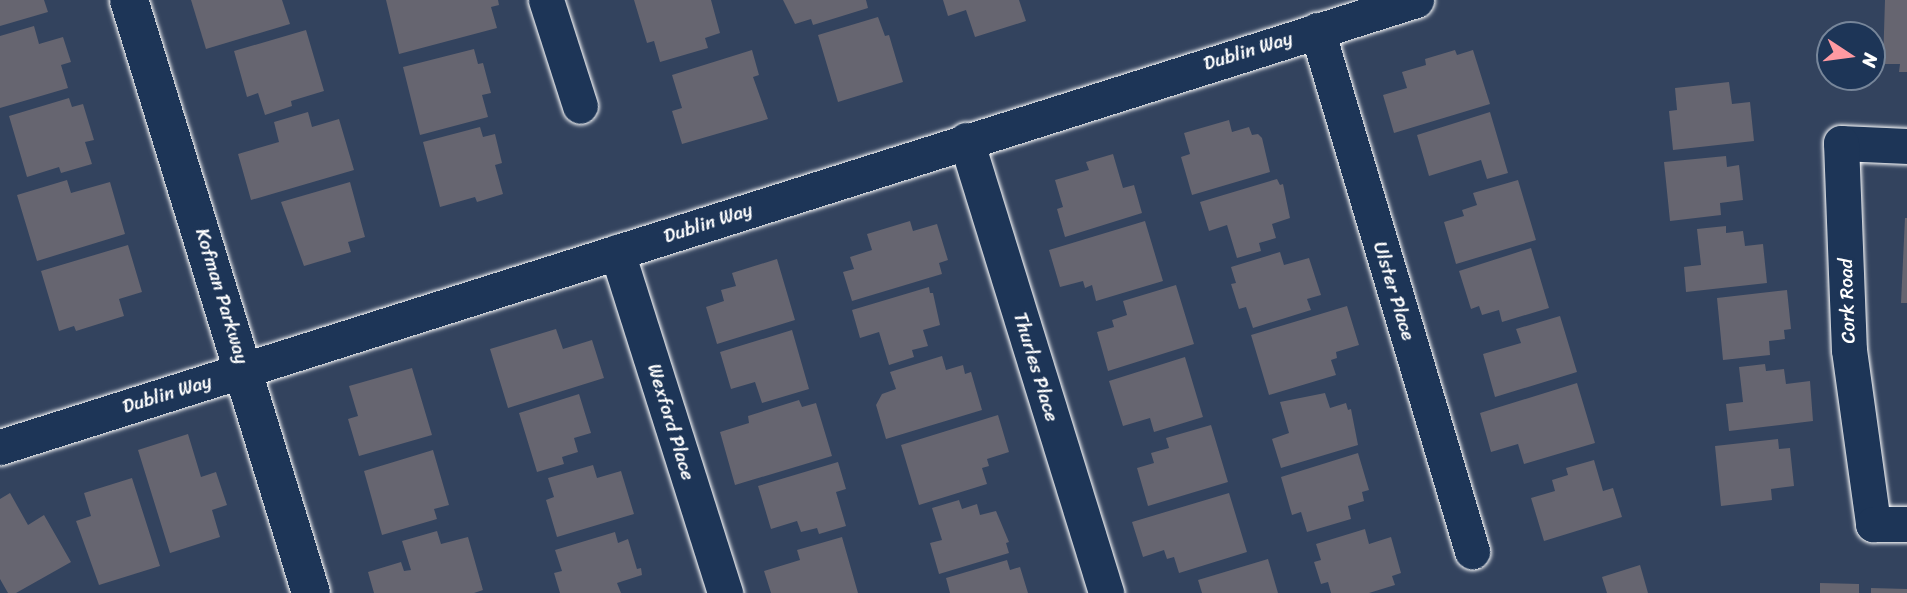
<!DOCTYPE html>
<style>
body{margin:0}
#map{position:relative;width:1907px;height:593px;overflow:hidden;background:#33435e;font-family:Sriracha,sans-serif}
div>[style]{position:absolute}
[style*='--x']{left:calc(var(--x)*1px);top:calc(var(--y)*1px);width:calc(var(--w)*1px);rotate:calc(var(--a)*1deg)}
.building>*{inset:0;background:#666570}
.roads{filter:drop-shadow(0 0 2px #fff) drop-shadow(0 0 2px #fff)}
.minor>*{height:35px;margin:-17.5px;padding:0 17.5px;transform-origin:17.5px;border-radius:17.5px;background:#1d3557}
.tertiary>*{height:38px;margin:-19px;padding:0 19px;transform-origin:19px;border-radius:19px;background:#1d3557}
span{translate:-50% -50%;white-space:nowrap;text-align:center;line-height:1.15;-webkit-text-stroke:6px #1d3557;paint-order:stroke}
.street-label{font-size:19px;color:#fff}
.north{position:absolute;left:1816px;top:21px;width:70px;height:70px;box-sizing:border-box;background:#1d3557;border:2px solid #77869a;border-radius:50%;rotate:103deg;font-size:19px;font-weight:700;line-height:28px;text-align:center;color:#fff}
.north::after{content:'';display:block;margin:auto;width:24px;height:32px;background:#ff9aa2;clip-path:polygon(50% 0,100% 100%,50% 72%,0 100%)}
</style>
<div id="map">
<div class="building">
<div style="clip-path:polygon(0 0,44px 0,48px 12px,0 26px)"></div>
<div style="clip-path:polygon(191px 0,282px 0,290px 24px,206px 49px)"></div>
<div style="clip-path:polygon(386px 0,498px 0,499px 5px,491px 7px,497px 28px,399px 54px)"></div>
<div style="clip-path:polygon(634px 0,711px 0,720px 33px,705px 38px,708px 48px,660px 62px,654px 41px,647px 43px)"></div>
<div style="clip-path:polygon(783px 0,866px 0,868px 8px,813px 25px,811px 19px,795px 24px)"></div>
<div style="clip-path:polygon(943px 0,1019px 0,1026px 21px,975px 37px,966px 10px,948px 16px)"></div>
<div style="clip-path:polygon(1885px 0,1907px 0,1907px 72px,1899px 72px,1900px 64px,1883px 64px)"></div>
<div style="clip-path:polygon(878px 17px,885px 36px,889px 35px,903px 82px,838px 102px,818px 35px)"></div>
<div style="clip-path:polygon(34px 26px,39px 44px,63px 37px,71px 62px,61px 65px,68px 88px,0 108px,0 36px)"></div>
<div style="clip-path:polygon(306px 30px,324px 91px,291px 101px,292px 106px,265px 115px,258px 93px,247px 97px,234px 51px)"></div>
<div style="clip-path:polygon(474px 49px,478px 64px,483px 63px,491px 93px,482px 95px,488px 117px,420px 135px,403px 67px)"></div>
<div style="clip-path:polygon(752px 50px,759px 75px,753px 77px,768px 119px,682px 144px,672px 111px,682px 108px,672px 75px)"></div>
<div style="clip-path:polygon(1455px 50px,1457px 55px,1473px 50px,1490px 104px,1394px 133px,1383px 95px,1407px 88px,1402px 72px,1426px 65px,1425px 59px)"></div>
<div style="clip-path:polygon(1729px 82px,1732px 104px,1750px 102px,1754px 141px,1673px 150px,1669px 111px,1677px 110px,1675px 88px)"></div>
<div style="clip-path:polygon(69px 98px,72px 107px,83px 104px,94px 140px,85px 142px,92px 164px,61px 173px,59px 167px,27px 177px,9px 116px)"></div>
<div style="clip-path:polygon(308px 112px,312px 127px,339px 119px,354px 170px,251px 200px,238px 154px,279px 142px,274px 122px)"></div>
<div style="clip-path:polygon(1490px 112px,1508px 173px,1487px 179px,1481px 160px,1429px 176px,1417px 135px)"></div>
<div style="clip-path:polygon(1229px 120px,1232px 132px,1249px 127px,1252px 135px,1258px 134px,1262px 138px,1270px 172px,1192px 195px,1181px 157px,1190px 154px,1184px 133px)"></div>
<div style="clip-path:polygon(480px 127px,483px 137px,495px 134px,502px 163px,495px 165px,503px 194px,477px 202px,475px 197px,440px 207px,423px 142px)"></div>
<div style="clip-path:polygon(1113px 154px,1123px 188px,1134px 185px,1142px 213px,1065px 237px,1057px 209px,1063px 207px,1055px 180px,1089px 170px,1086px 162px)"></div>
<div style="clip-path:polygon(1726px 156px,1727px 167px,1739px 165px,1743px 200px,1720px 203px,1721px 215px,1670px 221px,1664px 162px)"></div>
<div style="clip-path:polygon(1277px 179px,1280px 185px,1283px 184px,1290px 218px,1272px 224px,1276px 238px,1259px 243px,1261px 251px,1237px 258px,1227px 225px,1209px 231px,1200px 202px)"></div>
<div style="clip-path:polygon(67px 180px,71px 193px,110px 182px,125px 234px,37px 261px,17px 195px)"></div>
<div style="clip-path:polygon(1518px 180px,1536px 240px,1456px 264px,1444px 222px,1464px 216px,1462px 210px,1477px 205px,1473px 193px)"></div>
<div style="clip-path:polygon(350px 182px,365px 237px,348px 242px,351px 252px,304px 266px,281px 202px)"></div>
<div style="clip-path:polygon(1905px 218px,1907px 218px,1907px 303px,1901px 303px)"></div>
<div style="clip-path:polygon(910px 221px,913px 231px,937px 224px,948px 260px,939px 263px,942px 274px,852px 301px,843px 272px,854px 269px,850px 257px,872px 250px,867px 234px)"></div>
<div style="clip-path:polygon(1145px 221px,1163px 281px,1096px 301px,1092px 285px,1085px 288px,1083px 281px,1060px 287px,1049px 250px)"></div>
<div style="clip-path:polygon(1726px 226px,1726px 233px,1743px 231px,1745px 246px,1763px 244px,1767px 283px,1686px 292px,1684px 267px,1701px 265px,1697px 229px)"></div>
<div style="clip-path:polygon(128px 245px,142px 292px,119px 299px,124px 316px,76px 331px,74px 326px,59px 331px,41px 271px)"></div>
<div style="clip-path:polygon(1531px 248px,1549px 308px,1502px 322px,1499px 310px,1482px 315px,1479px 306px,1471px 309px,1459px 271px)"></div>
<div style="clip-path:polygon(1280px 252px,1284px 265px,1309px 258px,1321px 295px,1307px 299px,1311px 310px,1253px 328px,1246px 307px,1239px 309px,1231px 284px,1236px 283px,1231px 267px)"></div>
<div style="clip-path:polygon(777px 259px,795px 320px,717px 344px,706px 307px,724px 301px,721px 290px,736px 286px,732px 273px)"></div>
<div style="clip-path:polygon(1176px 285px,1194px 344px,1108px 371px,1097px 332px,1114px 327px,1112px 320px,1127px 315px,1123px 301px)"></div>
<div style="clip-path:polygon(929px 287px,930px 293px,933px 293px,940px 325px,923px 330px,928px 346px,912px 350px,914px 357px,889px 365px,879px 332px,860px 338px,852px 310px)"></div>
<div style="clip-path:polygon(1787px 290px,1791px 329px,1784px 330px,1785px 339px,1769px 341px,1770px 355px,1723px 360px,1717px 298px)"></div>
<div style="clip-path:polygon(1347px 306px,1359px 345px,1336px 352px,1337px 358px,1331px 360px,1336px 375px,1269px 395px,1251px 335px)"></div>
<div style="clip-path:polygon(1560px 316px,1577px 372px,1495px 397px,1483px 354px,1521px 343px,1516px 329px)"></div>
<div style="clip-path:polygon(556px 329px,563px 349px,592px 340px,604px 378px,508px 408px,490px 349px)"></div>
<div style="clip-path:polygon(792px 330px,809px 389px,762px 403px,755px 382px,731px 389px,720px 352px)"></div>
<div style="clip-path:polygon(942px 356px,946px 370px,963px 365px,965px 374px,971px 372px,982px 410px,886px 439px,876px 405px,882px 394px,896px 389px,890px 372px)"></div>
<div style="clip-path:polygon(1185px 357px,1203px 417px,1154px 432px,1150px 418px,1123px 426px,1109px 381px)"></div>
<div style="clip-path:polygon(1765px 364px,1766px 371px,1784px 369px,1786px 384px,1810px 381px,1813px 421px,1729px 431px,1726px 404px,1743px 402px,1739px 367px)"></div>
<div style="clip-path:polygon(412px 368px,432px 435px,359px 456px,348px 419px,358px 416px,349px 386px)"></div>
<div style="clip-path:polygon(1577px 383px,1595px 443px,1524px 464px,1518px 444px,1491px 452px,1480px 413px)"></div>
<div style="clip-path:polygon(1325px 393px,1330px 408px,1346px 403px,1348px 410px,1351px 409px,1358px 445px,1281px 468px,1272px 439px,1289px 433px,1280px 402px)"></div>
<div style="clip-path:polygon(579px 394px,591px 433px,574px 438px,578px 452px,562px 457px,564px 464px,537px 472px,519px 413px)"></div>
<div style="clip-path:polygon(799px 400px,802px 407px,816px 403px,832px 456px,735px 485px,720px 432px,749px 423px,748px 416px)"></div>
<div style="clip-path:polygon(998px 415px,1009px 452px,987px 459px,989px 466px,982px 468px,987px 484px,919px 505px,901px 445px)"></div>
<div style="clip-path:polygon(1211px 425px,1228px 482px,1148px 506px,1137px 468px,1154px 463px,1151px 453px,1169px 448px,1166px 438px)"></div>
<div style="clip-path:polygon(188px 434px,201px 477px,216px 472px,227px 505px,212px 510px,220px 537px,170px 553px,138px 450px)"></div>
<div style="clip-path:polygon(1778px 439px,1779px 449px,1790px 448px,1794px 486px,1771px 489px,1772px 500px,1721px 506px,1715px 446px)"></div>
<div style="clip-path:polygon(433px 450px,449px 505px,434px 509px,437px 519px,382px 535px,364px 471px)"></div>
<div style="clip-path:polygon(1358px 453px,1369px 490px,1362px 492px,1364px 501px,1348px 506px,1351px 519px,1307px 532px,1301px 512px,1292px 515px,1281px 477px)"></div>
<div style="clip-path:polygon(1594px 460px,1603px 491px,1613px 488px,1622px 517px,1544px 541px,1531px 498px,1555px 491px,1552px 480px,1568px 475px,1566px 468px)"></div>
<div style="clip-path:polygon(838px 462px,846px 489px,836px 492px,846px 526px,819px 534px,817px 528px,801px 532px,797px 521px,771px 529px,758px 486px)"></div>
<div style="clip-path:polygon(593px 465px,597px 478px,621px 471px,634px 514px,557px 537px,546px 500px,554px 497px,548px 478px)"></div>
<div style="clip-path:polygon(132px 478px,160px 566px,99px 585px,76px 521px,91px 516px,84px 493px)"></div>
<div style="clip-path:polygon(10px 493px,28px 525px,44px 515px,71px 562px,16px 593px,8px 593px,0 579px,0 499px)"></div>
<div style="clip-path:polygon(1229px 493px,1247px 552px,1179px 573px,1174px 557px,1167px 559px,1164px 550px,1143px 557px,1132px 522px)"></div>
<div style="clip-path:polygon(959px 500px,962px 509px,977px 504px,980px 515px,996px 511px,1009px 542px,1006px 543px,1009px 553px,939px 574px,930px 543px,942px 540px,932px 508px)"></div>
<div style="clip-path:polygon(1365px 529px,1369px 544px,1391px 537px,1401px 573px,1392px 576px,1395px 585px,1369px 593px,1331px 593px,1328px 582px,1321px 584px,1314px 562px,1321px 560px,1316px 544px)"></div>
<div style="clip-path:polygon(437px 531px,441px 544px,468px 537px,483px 590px,474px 593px,374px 593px,368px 572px,401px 562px,404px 571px,411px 570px,402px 541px)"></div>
<div style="clip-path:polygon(615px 532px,618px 543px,628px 539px,637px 569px,641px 568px,642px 575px,617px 583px,621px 593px,560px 593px,554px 573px,562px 571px,555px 550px)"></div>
<div style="clip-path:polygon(842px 537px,858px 593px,771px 593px,764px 571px,800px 560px,797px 550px)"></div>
<div style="clip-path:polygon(1268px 559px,1278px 593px,1202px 593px,1198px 580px)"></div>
<div style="clip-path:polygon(1007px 560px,1010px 570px,1020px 567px,1028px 593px,950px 593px,946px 578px)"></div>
<div style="clip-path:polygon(1640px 565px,1648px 593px,1607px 593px,1602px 577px)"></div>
<div style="clip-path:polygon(1820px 583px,1859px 584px,1859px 593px,1820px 593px)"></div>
<div style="clip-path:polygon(1871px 588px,1907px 589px,1907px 593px,1871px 593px)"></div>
</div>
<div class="roads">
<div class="minor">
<div style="--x:546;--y:0;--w:111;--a:72.2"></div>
<div style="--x:1317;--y:30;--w:544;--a:73.43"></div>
<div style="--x:966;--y:140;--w:474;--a:72.8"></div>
<div style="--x:1907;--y:146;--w:66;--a:-177.4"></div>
<div style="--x:1841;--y:143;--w:207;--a:87.8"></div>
<div style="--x:1849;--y:350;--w:176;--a:82.1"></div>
<div style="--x:1873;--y:524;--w:34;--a:0"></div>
<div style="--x:617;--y:252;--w:358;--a:72.4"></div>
<div style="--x:0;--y:447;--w:1485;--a:-17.52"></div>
</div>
<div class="tertiary">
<div style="--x:129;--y:0;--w:620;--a:72.94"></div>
</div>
</div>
<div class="street-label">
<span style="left:1248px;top:51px;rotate:-17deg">Dublin Way</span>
<span style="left:708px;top:223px;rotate:-18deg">Dublin Way</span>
<span style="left:1394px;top:291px;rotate:73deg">Ulster Place</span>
<span style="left:222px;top:296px;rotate:73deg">Kofman Parkway</span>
<span style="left:1847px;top:301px;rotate:-92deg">Cork Road</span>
<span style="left:1036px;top:367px;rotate:73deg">Thurles Place</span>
<span style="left:167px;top:394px;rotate:-17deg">Dublin Way</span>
<span style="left:671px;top:422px;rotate:73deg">Wexford Place</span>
</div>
<div class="north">N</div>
</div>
